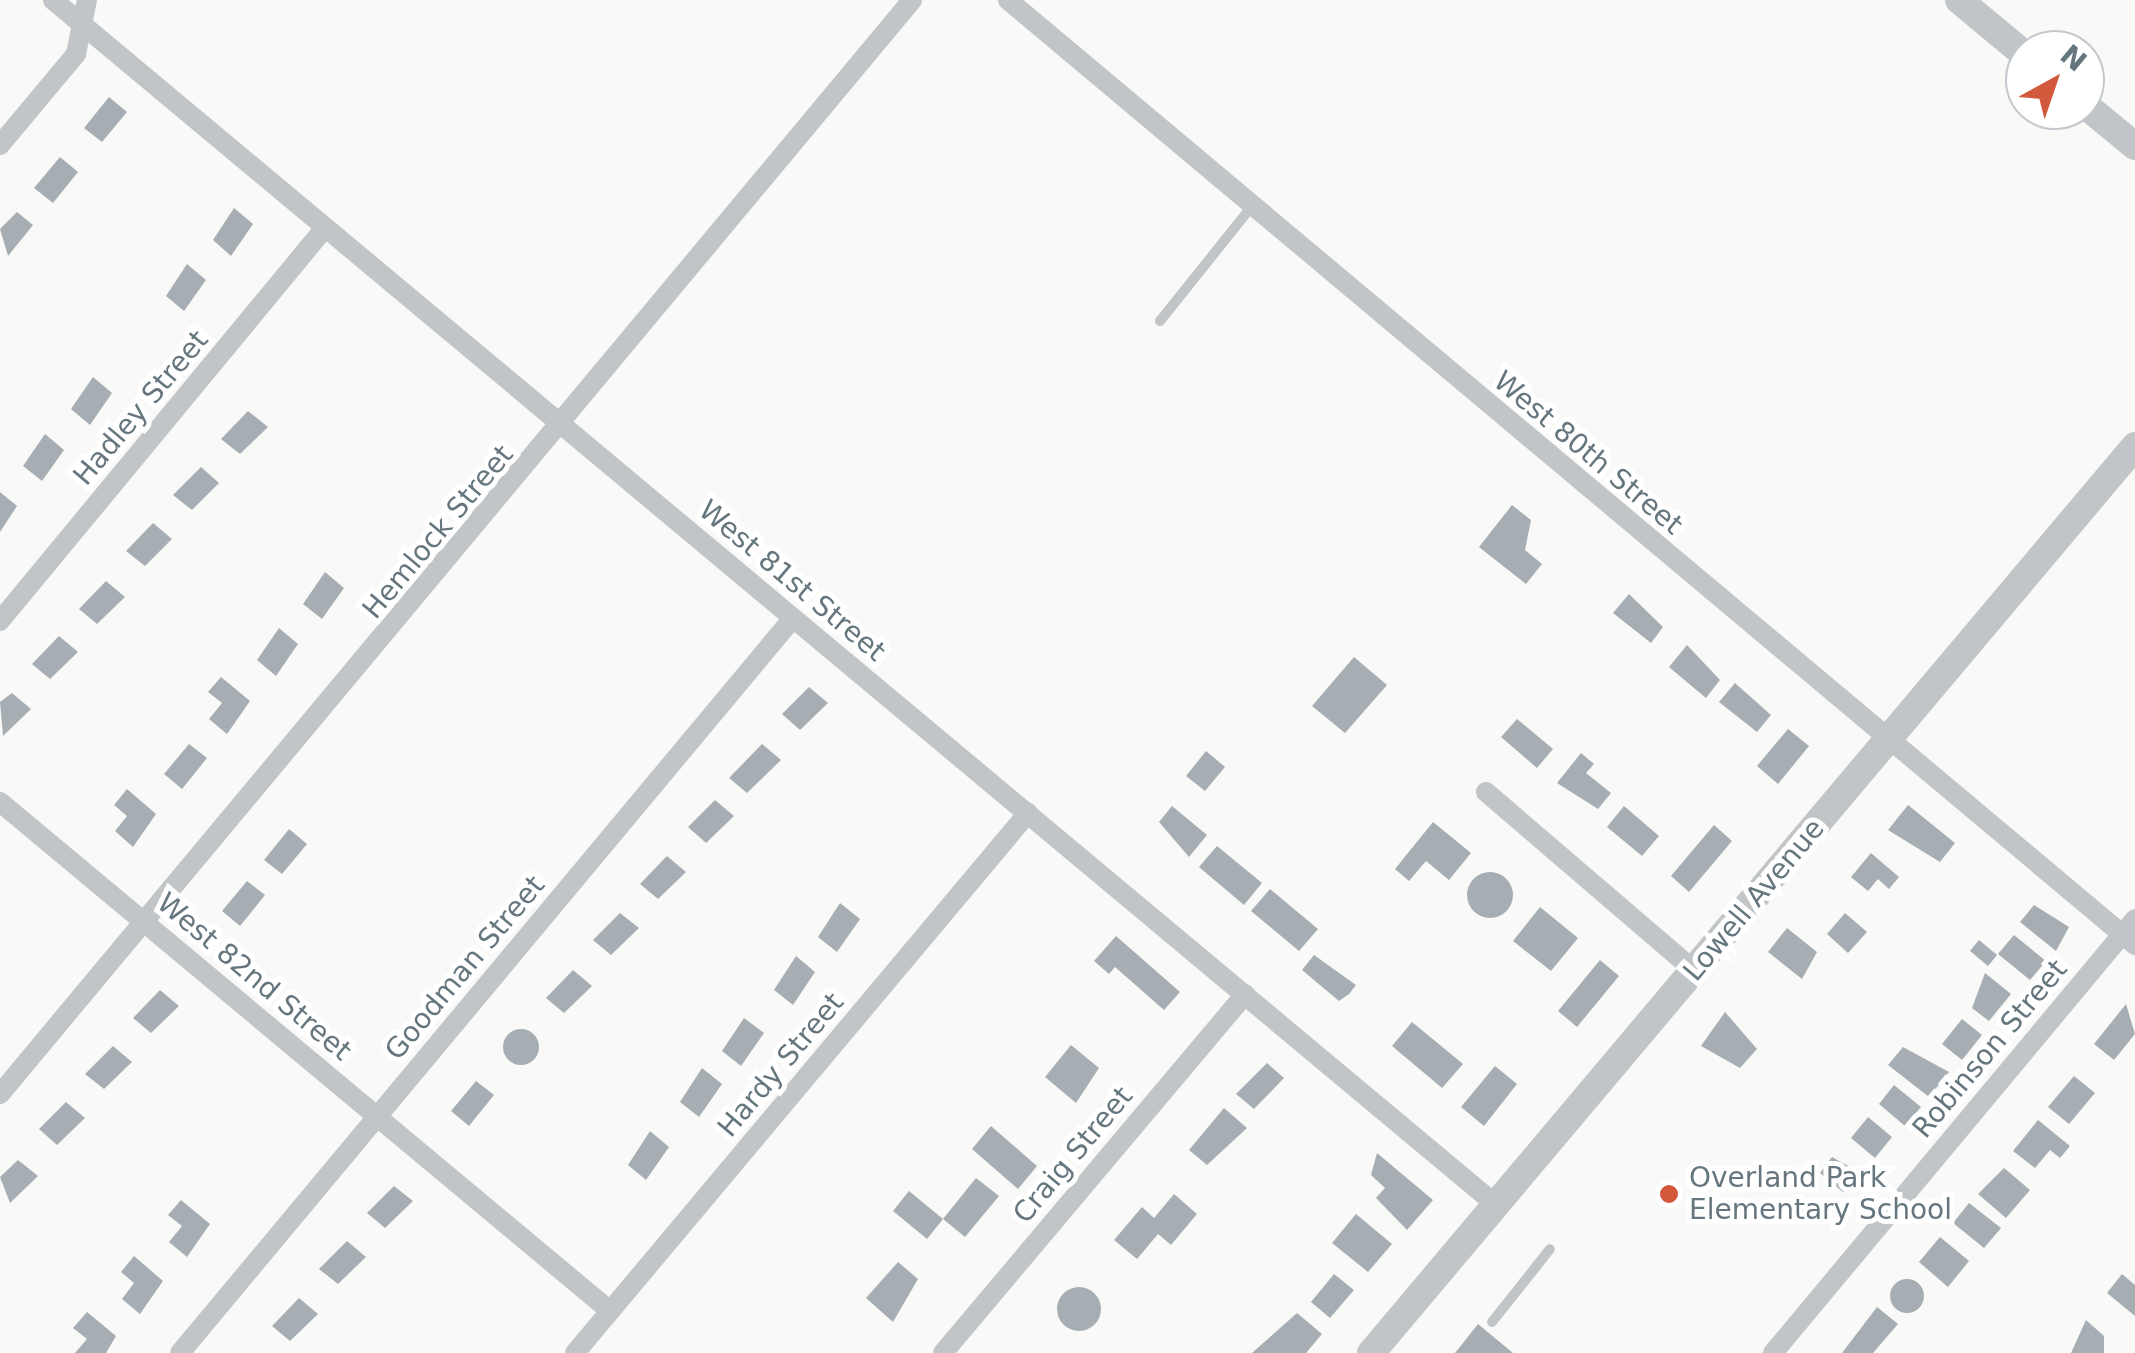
<!DOCTYPE html>
<style>
body{margin:0}
#map{position:relative;width:2135px;height:1353px;overflow:hidden;background:#f9f9f7;font-family:"DejaVu Sans",sans-serif}
div>[style]{position:absolute}
[style*='--x']{left:calc(var(--x)*1px);top:calc(var(--y)*1px);width:calc(var(--w)*1px);rotate:calc(var(--a)*1deg)}
.building>*{inset:0;background:#a6aeb4}
.round{border-radius:50%}
.service>*{height:10px;margin:-5px;padding:0 5px;transform-origin:5px;border-radius:5px;background:#c1c5c8}
.minor>*{height:20px;margin:-10px;padding:0 10px;transform-origin:10px;border-radius:10px;background:#c1c5c8}
.tertiary>*{height:28px;margin:-14px;padding:0 14px;transform-origin:14px;border-radius:14px;background:#c1c5c8}
.dots>*{width:28px;height:28px;translate:-50% -50%;box-sizing:border-box;border:5px solid #fff;border-radius:50%}
span{translate:-50% -50%;white-space:nowrap;text-align:center;line-height:1.15;-webkit-text-stroke:10px #fff;paint-order:stroke}
.street-label{font-size:28px;color:#66767f}
.poi-label{font-size:28px;color:#66767f}
.left{translate:0 -50%;text-align:left}
.north{position:absolute;left:2005px;top:30px;width:100px;height:100px;box-sizing:border-box;background:#fff;border:2px solid #c2c8cc;border-radius:50%;rotate:40deg;font-size:28px;font-weight:700;line-height:40px;text-align:center;color:#66767f}
.north::after{content:'';display:block;margin:auto;width:35px;height:45px;background:#d3593d;clip-path:polygon(50% 0,100% 100%,50% 72%,0 100%)}
</style>
<div id="map">
<div class="building">
<div style="clip-path:polygon(109px 97px,127px 112px,102px 142px,84px 128px)"></div>
<div style="clip-path:polygon(60px 157px,78px 172px,53px 203px,34px 188px)"></div>
<div style="clip-path:polygon(234px 208px,253px 224px,231px 256px,213px 240px)"></div>
<div style="clip-path:polygon(17px 212px,33px 225px,8px 256px,0 229px)"></div>
<div style="clip-path:polygon(187px 264px,206px 280px,184px 311px,166px 296px)"></div>
<div style="clip-path:polygon(93px 377px,112px 393px,90px 425px,71px 409px)"></div>
<div style="clip-path:polygon(248px 411px,268px 427px,240px 454px,221px 439px)"></div>
<div style="clip-path:polygon(45px 434px,64px 450px,42px 481px,23px 466px)"></div>
<div style="clip-path:polygon(201px 467px,219px 483px,192px 510px,173px 495px)"></div>
<div style="clip-path:polygon(0 492px,17px 506px,0 532px)"></div>
<div style="clip-path:polygon(1512px 505px,1531px 520px,1525px 550px,1542px 564px,1526px 584px,1479px 547px)"></div>
<div style="clip-path:polygon(153px 523px,172px 539px,145px 566px,126px 551px)"></div>
<div style="clip-path:polygon(325px 572px,344px 588px,322px 619px,303px 604px)"></div>
<div style="clip-path:polygon(106px 581px,125px 597px,97px 624px,79px 609px)"></div>
<div style="clip-path:polygon(1629px 594px,1663px 627px,1651px 643px,1613px 613px)"></div>
<div style="clip-path:polygon(279px 628px,298px 644px,276px 676px,257px 660px)"></div>
<div style="clip-path:polygon(59px 636px,78px 652px,50px 679px,32px 664px)"></div>
<div style="clip-path:polygon(1687px 645px,1720px 680px,1706px 698px,1669px 667px)"></div>
<div style="clip-path:polygon(1354px 657px,1387px 685px,1345px 733px,1312px 706px)"></div>
<div style="clip-path:polygon(221px 677px,250px 701px,227px 734px,209px 719px,222px 703px,208px 692px)"></div>
<div style="clip-path:polygon(1735px 683px,1771px 715px,1757px 732px,1719px 702px)"></div>
<div style="clip-path:polygon(809px 687px,828px 703px,800px 730px,782px 714px)"></div>
<div style="clip-path:polygon(12px 693px,31px 709px,3px 736px,0 702px)"></div>
<div style="clip-path:polygon(1517px 719px,1553px 749px,1537px 768px,1501px 737px)"></div>
<div style="clip-path:polygon(1788px 729px,1809px 746px,1778px 784px,1757px 766px)"></div>
<div style="clip-path:polygon(189px 744px,207px 758px,182px 789px,164px 774px)"></div>
<div style="clip-path:polygon(762px 744px,781px 760px,747px 793px,729px 778px)"></div>
<div style="clip-path:polygon(1206px 751px,1225px 767px,1205px 791px,1186px 776px)"></div>
<div style="clip-path:polygon(1581px 753px,1594px 764px,1586px 773px,1611px 793px,1598px 809px,1557px 783px)"></div>
<div style="clip-path:polygon(127px 789px,156px 814px,133px 847px,115px 831px,127px 816px,114px 805px)"></div>
<div style="clip-path:polygon(715px 800px,734px 816px,706px 843px,688px 827px)"></div>
<div style="clip-path:polygon(1908px 805px,1955px 843px,1940px 862px,1888px 830px)"></div>
<div style="clip-path:polygon(1172px 806px,1207px 835px,1189px 857px,1159px 822px)"></div>
<div style="clip-path:polygon(1624px 806px,1659px 836px,1642px 856px,1607px 827px)"></div>
<div style="clip-path:polygon(1433px 822px,1471px 853px,1449px 880px,1426px 861px,1409px 881px,1395px 869px)"></div>
<div style="clip-path:polygon(1714px 825px,1732px 841px,1689px 892px,1671px 876px)"></div>
<div style="clip-path:polygon(289px 829px,307px 844px,282px 874px,264px 860px)"></div>
<div style="clip-path:polygon(1217px 846px,1262px 883px,1244px 905px,1199px 867px)"></div>
<div style="clip-path:polygon(1871px 853px,1899px 877px,1889px 889px,1878px 879px,1868px 891px,1851px 877px)"></div>
<div style="clip-path:polygon(667px 856px,686px 872px,658px 899px,640px 884px)"></div>
<div class="round" style="left:1467px;top:872px;width:46px;height:46px"></div>
<div style="clip-path:polygon(247px 881px,265px 895px,240px 926px,222px 911px)"></div>
<div style="clip-path:polygon(1270px 889px,1318px 929px,1299px 951px,1251px 911px)"></div>
<div style="clip-path:polygon(840px 903px,860px 919px,837px 952px,818px 937px)"></div>
<div style="clip-path:polygon(2034px 905px,2069px 927px,2056px 951px,2020px 922px)"></div>
<div style="clip-path:polygon(1540px 907px,1578px 938px,1551px 971px,1513px 941px)"></div>
<div style="clip-path:polygon(620px 913px,639px 928px,611px 955px,593px 940px)"></div>
<div style="clip-path:polygon(1845px 913px,1867px 932px,1848px 953px,1827px 934px)"></div>
<div style="clip-path:polygon(1787px 928px,1817px 952px,1802px 979px,1768px 952px)"></div>
<div style="clip-path:polygon(2014px 935px,2046px 961px,2030px 980px,1998px 954px)"></div>
<div style="clip-path:polygon(1116px 936px,1180px 992px,1164px 1010px,1115px 967px,1109px 974px,1094px 961px)"></div>
<div style="clip-path:polygon(1979px 940px,1997px 955px,1988px 966px,1970px 951px)"></div>
<div style="clip-path:polygon(1314px 955px,1356px 985px,1349px 994px,1339px 1001px,1302px 970px)"></div>
<div style="clip-path:polygon(796px 956px,815px 972px,793px 1005px,774px 990px)"></div>
<div style="clip-path:polygon(1600px 960px,1619px 976px,1577px 1027px,1558px 1011px)"></div>
<div style="clip-path:polygon(573px 970px,592px 986px,564px 1013px,546px 998px)"></div>
<div style="clip-path:polygon(1985px 973px,2011px 994px,1989px 1021px,1972px 1008px)"></div>
<div style="clip-path:polygon(160px 990px,179px 1006px,151px 1033px,133px 1018px)"></div>
<div style="clip-path:polygon(2126px 1004px,2135px 1034px,2114px 1060px,2094px 1044px)"></div>
<div style="clip-path:polygon(1725px 1012px,1757px 1049px,1740px 1068px,1701px 1046px)"></div>
<div style="clip-path:polygon(744px 1018px,764px 1033px,741px 1066px,722px 1051px)"></div>
<div style="clip-path:polygon(1962px 1019px,1982px 1035px,1962px 1060px,1942px 1044px)"></div>
<div style="clip-path:polygon(1412px 1022px,1463px 1064px,1442px 1088px,1392px 1046px)"></div>
<div class="round" style="left:503px;top:1029px;width:36px;height:36px"></div>
<div style="clip-path:polygon(1071px 1045px,1099px 1068px,1076px 1103px,1045px 1077px)"></div>
<div style="clip-path:polygon(113px 1046px,132px 1062px,104px 1089px,85px 1074px)"></div>
<div style="clip-path:polygon(1903px 1047px,1949px 1072px,1929px 1097px,1888px 1065px)"></div>
<div style="clip-path:polygon(1267px 1063px,1284px 1078px,1254px 1109px,1236px 1094px)"></div>
<div style="clip-path:polygon(1495px 1066px,1517px 1084px,1484px 1126px,1461px 1107px)"></div>
<div style="clip-path:polygon(702px 1068px,722px 1084px,699px 1117px,680px 1102px)"></div>
<div style="clip-path:polygon(2074px 1076px,2095px 1093px,2069px 1124px,2048px 1107px)"></div>
<div style="clip-path:polygon(476px 1081px,494px 1095px,469px 1126px,451px 1111px)"></div>
<div style="clip-path:polygon(1894px 1085px,1921px 1107px,1905px 1126px,1879px 1104px)"></div>
<div style="clip-path:polygon(66px 1102px,85px 1118px,57px 1145px,39px 1129px)"></div>
<div style="clip-path:polygon(1224px 1108px,1247px 1128px,1207px 1165px,1189px 1150px)"></div>
<div style="clip-path:polygon(1868px 1117px,1892px 1137px,1875px 1158px,1851px 1138px)"></div>
<div style="clip-path:polygon(2038px 1120px,2070px 1146px,2060px 1158px,2050px 1150px,2035px 1168px,2013px 1151px)"></div>
<div style="clip-path:polygon(991px 1126px,1037px 1166px,1018px 1189px,972px 1149px)"></div>
<div style="clip-path:polygon(650px 1131px,669px 1147px,646px 1180px,628px 1165px)"></div>
<div style="clip-path:polygon(1377px 1153px,1433px 1200px,1407px 1230px,1376px 1198px,1385px 1188px,1371px 1175px)"></div>
<div style="clip-path:polygon(1832px 1157px,1859px 1172px,1843px 1192px,1820px 1173px)"></div>
<div style="clip-path:polygon(18px 1160px,38px 1176px,10px 1203px,0 1177px)"></div>
<div style="clip-path:polygon(2004px 1168px,2030px 1190px,2006px 1218px,1978px 1194px)"></div>
<div style="clip-path:polygon(976px 1178px,999px 1196px,965px 1237px,943px 1219px)"></div>
<div style="clip-path:polygon(394px 1186px,413px 1201px,385px 1228px,367px 1213px)"></div>
<div style="clip-path:polygon(909px 1191px,943px 1219px,927px 1239px,893px 1211px)"></div>
<div style="clip-path:polygon(1174px 1194px,1197px 1214px,1171px 1245px,1158px 1234px,1137px 1259px,1114px 1240px,1142px 1207px,1154px 1218px)"></div>
<div style="clip-path:polygon(181px 1200px,210px 1224px,187px 1257px,169px 1242px,182px 1226px,168px 1215px)"></div>
<div style="clip-path:polygon(1969px 1203px,2001px 1228px,1984px 1248px,1953px 1223px)"></div>
<div style="clip-path:polygon(1356px 1214px,1392px 1244px,1368px 1272px,1332px 1243px)"></div>
<div style="clip-path:polygon(1940px 1237px,1969px 1261px,1948px 1287px,1919px 1262px)"></div>
<div style="clip-path:polygon(347px 1241px,366px 1257px,338px 1284px,319px 1269px)"></div>
<div style="clip-path:polygon(134px 1256px,163px 1281px,140px 1314px,122px 1299px,134px 1283px,121px 1272px)"></div>
<div style="clip-path:polygon(898px 1262px,918px 1279px,893px 1322px,866px 1298px)"></div>
<div style="clip-path:polygon(1334px 1274px,1354px 1290px,1330px 1318px,1311px 1302px)"></div>
<div style="clip-path:polygon(2122px 1274px,2135px 1285px,2135px 1316px,2107px 1293px)"></div>
<div class="round" style="left:1890px;top:1279px;width:34px;height:34px"></div>
<div class="round" style="left:1057px;top:1287px;width:44px;height:44px"></div>
<div style="clip-path:polygon(299px 1298px,318px 1314px,290px 1341px,272px 1326px)"></div>
<div style="clip-path:polygon(1877px 1307px,1898px 1324px,1873px 1353px,1842px 1353px)"></div>
<div style="clip-path:polygon(87px 1312px,116px 1336px,106px 1353px,75px 1353px,87px 1339px,73px 1328px)"></div>
<div style="clip-path:polygon(1297px 1313px,1322px 1334px,1306px 1353px,1252px 1353px)"></div>
<div style="clip-path:polygon(2086px 1320px,2104px 1336px,2104px 1353px,2071px 1353px)"></div>
<div style="clip-path:polygon(1478px 1324px,1513px 1353px,1455px 1353px)"></div>
</div>
<div class="service">
<div style="--x:1160;--y:321;--w:149;--a:-51.3"></div>
<div style="--x:1492;--y:1322;--w:93;--a:-51.5"></div>
</div>
<div class="minor">
<div style="--x:53;--y:0;--w:1880;--a:39.86"></div>
<div style="--x:1008;--y:0;--w:1471;--a:39.98"></div>
<div style="--x:0;--y:145;--w:119;--a:-50.1"></div>
<div style="--x:76;--y:54;--w:55;--a:-78.5"></div>
<div style="--x:0;--y:621;--w:509;--a:-50.43"></div>
<div style="--x:1486;--y:792;--w:274;--a:40.6"></div>
<div style="--x:0;--y:802;--w:794;--a:39.84"></div>
<div style="--x:0;--y:1094;--w:1424;--a:-50.18"></div>
<div style="--x:180;--y:1353;--w:957;--a:-50.17"></div>
<div style="--x:575;--y:1353;--w:705;--a:-50.01"></div>
<div style="--x:943;--y:1353;--w:469;--a:-49.9"></div>
<div style="--x:1773;--y:1353;--w:565;--a:-50.17"></div>
</div>
<div class="tertiary">
<div style="--x:1959;--y:0;--w:86;--a:39.8"></div>
<div style="--x:2085;--y:105;--w:65;--a:39.4"></div>
<div style="--x:1371;--y:1353;--w:1186;--a:-49.89"></div>
</div>
<div class="dots">
<div style="left:1669px;top:1194px;background:#d3593d"></div>
</div>
<div class="street-label">
<span style="left:141px;top:408px;rotate:-50deg">Hadley Street</span>
<span style="left:1588px;top:453px;rotate:40deg">West 80th Street</span>
<span style="left:438px;top:532px;rotate:-50deg">Hemlock Street</span>
<span style="left:792px;top:581px;rotate:40deg">West 81st Street</span>
<span style="left:1754px;top:900px;rotate:-50deg">Lowell Avenue</span>
<span style="left:465px;top:968px;rotate:-50deg">Goodman Street</span>
<span style="left:254px;top:977px;rotate:40deg">West 82nd Street</span>
<span style="left:1990px;top:1049px;rotate:-50deg">Robinson Street</span>
<span style="left:781px;top:1065px;rotate:-50deg">Hardy Street</span>
<span style="left:1073px;top:1155px;rotate:-50deg">Craig Street</span>
</div>
<div class="poi-label">
<span class="left" style="left:1689px;top:1194px">Overland Park<br>Elementary School</span>
</div>
<div class="north">N</div>
</div>
